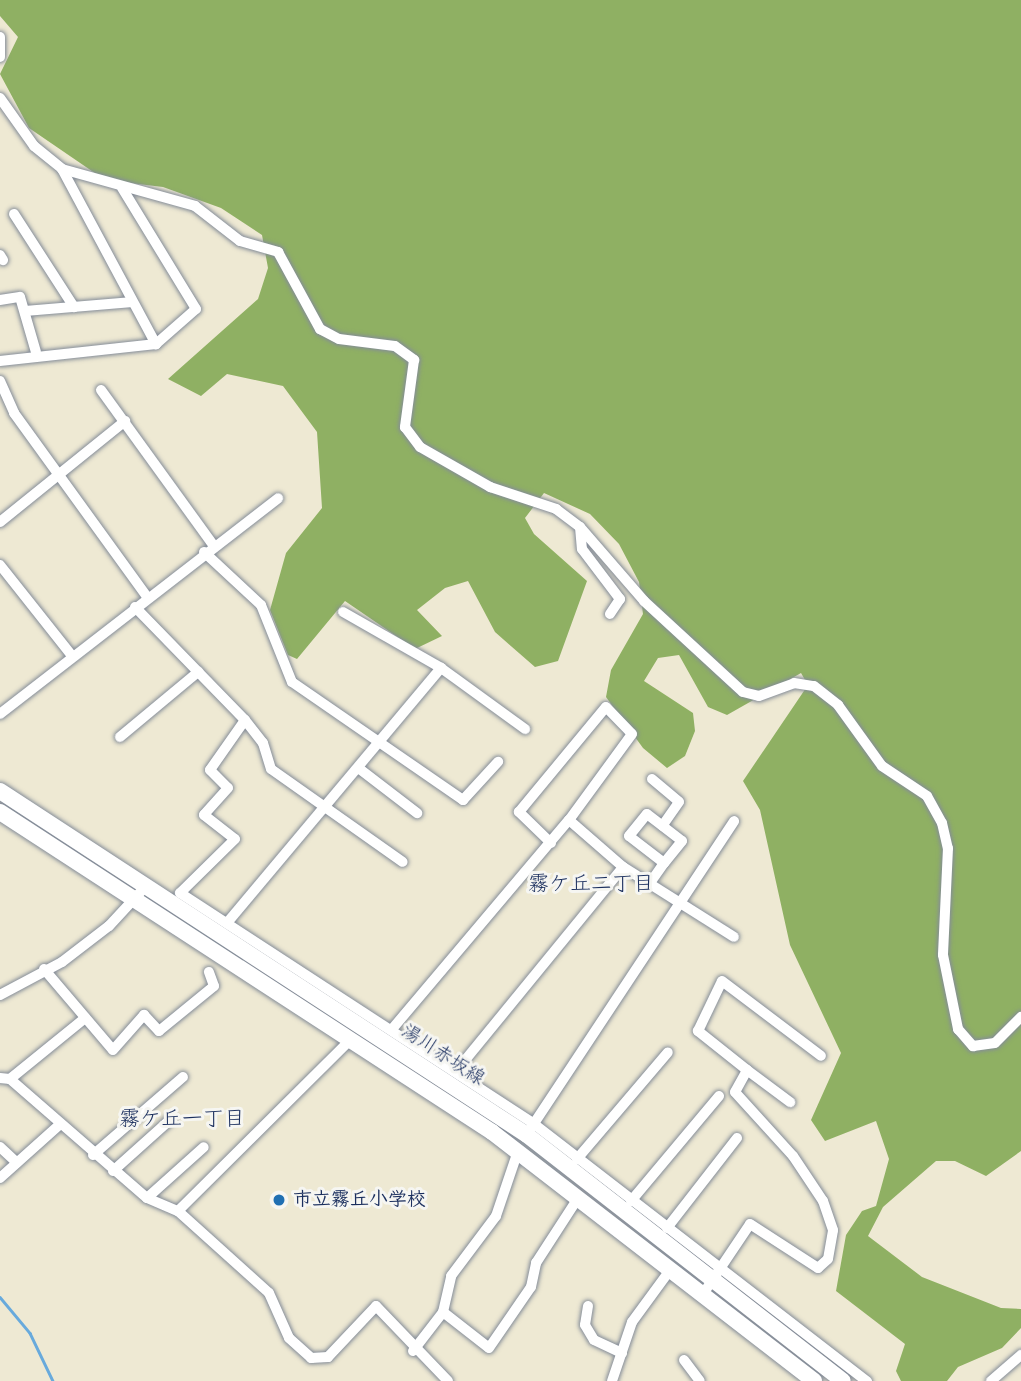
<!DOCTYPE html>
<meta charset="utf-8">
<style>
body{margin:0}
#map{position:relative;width:1021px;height:1381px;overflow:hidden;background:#eee9d3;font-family:Pangolin,"Klee One",sans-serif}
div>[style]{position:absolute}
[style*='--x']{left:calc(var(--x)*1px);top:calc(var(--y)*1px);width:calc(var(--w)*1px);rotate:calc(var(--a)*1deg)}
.forest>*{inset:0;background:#8fb063}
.stream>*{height:2.5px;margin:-1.25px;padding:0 1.25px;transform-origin:1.25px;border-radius:1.25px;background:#68aadc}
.roads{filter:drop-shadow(0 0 2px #848c98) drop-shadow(0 0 2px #848c98)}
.minor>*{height:10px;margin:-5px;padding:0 5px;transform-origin:5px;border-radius:5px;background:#fff}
.secondary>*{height:16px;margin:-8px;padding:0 8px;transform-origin:8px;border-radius:8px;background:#fff}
.dots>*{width:19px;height:19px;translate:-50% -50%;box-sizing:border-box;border:4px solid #f6f6f2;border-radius:50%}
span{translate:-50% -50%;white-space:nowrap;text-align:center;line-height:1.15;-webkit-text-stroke:6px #f6f6f2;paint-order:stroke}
.street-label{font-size:19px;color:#1b2f5e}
.poi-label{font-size:19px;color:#1b2f5e;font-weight:700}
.left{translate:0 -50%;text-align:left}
.neighbourhood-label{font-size:21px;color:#1b2f5e}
</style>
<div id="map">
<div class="forest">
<div style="clip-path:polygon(0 0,1021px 0,1021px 1151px,986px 1176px,955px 1161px,936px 1161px,883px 1207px,868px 1236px,922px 1277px,1001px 1308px,1021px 1309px,1021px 1328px,1002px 1348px,958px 1367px,947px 1381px,901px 1381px,896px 1371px,905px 1344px,836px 1291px,846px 1235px,862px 1211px,876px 1206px,889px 1159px,876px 1121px,825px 1141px,811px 1120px,841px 1053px,790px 945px,760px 810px,743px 781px,808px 685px,801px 673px,727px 715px,708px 707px,679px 655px,658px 658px,644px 681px,693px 713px,695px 731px,685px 756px,667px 768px,643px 748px,606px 697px,611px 670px,643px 614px,639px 582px,619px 544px,590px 514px,544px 493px,525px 518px,534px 534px,587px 581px,558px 661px,535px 667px,495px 632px,468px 581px,445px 588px,417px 610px,442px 636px,415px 649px,345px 601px,297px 659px,288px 655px,270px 610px,286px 553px,322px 508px,317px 432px,283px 386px,227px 374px,201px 396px,168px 379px,258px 299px,268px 268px,262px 235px,221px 208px,163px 187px,105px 180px,29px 128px,0 74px,18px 37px,0 16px)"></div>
</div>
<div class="stream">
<div style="--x:0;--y:1297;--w:47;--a:50.2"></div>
<div style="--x:30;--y:1333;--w:53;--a:64.4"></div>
</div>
<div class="roads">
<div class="minor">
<div style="--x:0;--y:37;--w:20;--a:90"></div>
<div style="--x:0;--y:98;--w:59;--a:54.7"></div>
<div style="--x:34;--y:146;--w:36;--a:39"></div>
<div style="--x:62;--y:169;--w:138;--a:15.5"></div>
<div style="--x:195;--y:206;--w:57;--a:37.9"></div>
<div style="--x:240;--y:241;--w:40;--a:16"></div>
<div style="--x:278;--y:252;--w:88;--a:61.4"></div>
<div style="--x:320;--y:329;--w:21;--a:28"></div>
<div style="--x:339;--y:339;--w:56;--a:7.1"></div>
<div style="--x:395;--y:346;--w:24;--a:36"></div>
<div style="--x:414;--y:360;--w:68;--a:97.7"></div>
<div style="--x:405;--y:427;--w:25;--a:53"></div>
<div style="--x:420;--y:447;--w:81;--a:29.7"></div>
<div style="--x:490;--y:487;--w:70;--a:18.4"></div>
<div style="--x:556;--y:509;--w:30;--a:37"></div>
<div style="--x:580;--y:527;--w:98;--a:49.1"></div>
<div style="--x:644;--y:601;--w:134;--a:42.6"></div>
<div style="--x:743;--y:692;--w:16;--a:14"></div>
<div style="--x:759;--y:696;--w:37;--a:-20"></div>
<div style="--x:794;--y:683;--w:20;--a:9"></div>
<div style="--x:814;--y:686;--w:31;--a:38"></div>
<div style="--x:838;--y:705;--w:75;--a:54.2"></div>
<div style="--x:882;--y:766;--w:54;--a:33.7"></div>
<div style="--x:927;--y:796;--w:31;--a:61"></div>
<div style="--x:942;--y:823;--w:26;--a:77"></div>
<div style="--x:948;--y:848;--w:107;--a:92.7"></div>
<div style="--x:943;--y:955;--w:76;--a:78.5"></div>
<div style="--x:958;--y:1029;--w:23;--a:49"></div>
<div style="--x:973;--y:1046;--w:22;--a:-8"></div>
<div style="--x:995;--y:1043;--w:37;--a:-45"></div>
<div style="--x:62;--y:169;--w:199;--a:61.8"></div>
<div style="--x:14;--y:214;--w:111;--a:57.2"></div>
<div style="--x:0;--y:255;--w:6;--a:59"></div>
<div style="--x:0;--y:300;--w:20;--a:-9"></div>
<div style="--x:20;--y:297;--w:57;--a:73.8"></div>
<div style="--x:25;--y:311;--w:108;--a:-4.8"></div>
<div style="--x:0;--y:361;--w:157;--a:-6.2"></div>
<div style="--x:156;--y:344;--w:53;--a:-41.2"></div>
<div style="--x:196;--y:309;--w:142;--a:-121.4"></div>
<div style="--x:0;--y:381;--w:35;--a:66"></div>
<div style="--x:14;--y:413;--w:227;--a:54.1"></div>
<div style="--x:101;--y:390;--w:191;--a:54.1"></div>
<div style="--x:0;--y:522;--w:161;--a:-38.9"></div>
<div style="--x:580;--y:527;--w:22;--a:85"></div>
<div style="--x:582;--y:549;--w:63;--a:52.8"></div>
<div style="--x:620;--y:599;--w:18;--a:124"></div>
<div style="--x:204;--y:552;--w:78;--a:42.9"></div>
<div style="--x:261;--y:605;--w:83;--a:68.1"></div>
<div style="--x:292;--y:682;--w:208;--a:34.6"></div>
<div style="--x:463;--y:800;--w:52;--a:-47.4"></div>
<div style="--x:0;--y:565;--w:116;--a:51.6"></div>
<div style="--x:135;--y:607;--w:158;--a:45.8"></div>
<div style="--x:245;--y:720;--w:29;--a:52"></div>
<div style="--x:263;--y:743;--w:27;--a:73"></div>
<div style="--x:271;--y:769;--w:161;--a:35.2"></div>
<div style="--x:343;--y:612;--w:113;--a:29.7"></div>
<div style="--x:441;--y:668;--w:104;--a:36"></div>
<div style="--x:0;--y:714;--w:352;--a:-37.8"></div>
<div style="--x:245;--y:720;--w:61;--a:125"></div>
<div style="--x:210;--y:770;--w:25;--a:45"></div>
<div style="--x:228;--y:788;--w:36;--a:132"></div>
<div style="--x:204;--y:815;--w:39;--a:38"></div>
<div style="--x:235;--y:839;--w:77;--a:135.5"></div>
<div style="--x:180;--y:893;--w:423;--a:33.1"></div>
<div style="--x:534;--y:1124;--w:421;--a:37.7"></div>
<div style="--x:120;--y:737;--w:102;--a:-39.8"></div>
<div style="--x:361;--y:770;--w:71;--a:37.5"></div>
<div style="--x:652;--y:779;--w:35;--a:40"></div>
<div style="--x:679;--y:802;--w:29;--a:125"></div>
<div style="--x:551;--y:843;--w:45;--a:-135.9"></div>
<div style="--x:519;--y:812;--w:136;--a:-50.4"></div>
<div style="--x:606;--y:707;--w:37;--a:46"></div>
<div style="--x:632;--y:734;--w:107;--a:126.2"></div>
<div style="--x:650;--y:883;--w:24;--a:-55"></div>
<div style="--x:664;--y:863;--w:44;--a:-142.4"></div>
<div style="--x:629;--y:836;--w:28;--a:-51"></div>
<div style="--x:647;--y:814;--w:44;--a:37.6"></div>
<div style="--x:682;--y:841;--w:28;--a:129"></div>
<div style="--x:227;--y:923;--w:333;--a:-50"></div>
<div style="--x:44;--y:969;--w:106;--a:49.6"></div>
<div style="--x:113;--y:1050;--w:47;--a:-48.5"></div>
<div style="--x:144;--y:1015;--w:22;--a:47"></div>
<div style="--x:159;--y:1031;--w:71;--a:-39.3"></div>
<div style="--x:214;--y:986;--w:15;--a:-110"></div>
<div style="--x:0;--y:995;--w:70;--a:-28"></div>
<div style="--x:62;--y:962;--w:59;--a:-37.5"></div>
<div style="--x:109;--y:926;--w:56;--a:-47.2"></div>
<div style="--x:393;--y:1028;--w:272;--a:-49.8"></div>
<div style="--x:569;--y:820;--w:72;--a:41"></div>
<div style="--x:623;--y:867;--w:131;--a:32.2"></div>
<div style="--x:457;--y:1070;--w:262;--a:-50.7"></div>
<div style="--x:747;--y:1070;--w:54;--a:36.7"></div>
<div style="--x:0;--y:1078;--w:10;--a:6"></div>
<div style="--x:10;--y:1079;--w:181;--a:41"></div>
<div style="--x:147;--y:1198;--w:34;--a:23"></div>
<div style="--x:178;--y:1211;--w:122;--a:42"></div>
<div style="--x:269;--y:1293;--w:49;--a:66"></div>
<div style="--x:289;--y:1338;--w:30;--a:42"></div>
<div style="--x:311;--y:1358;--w:17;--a:-3"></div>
<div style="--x:328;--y:1357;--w:70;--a:-46.7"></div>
<div style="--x:376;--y:1306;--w:104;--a:46.2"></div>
<div style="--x:10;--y:1079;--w:97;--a:-39.1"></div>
<div style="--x:531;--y:1128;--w:368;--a:-56.5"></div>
<div style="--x:0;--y:1147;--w:23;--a:43"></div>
<div style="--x:93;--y:1155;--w:119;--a:-40.9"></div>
<div style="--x:577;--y:1159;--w:140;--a:-49.6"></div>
<div style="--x:113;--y:1171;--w:79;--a:-41.9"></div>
<div style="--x:0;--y:1178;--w:78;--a:-41.9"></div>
<div style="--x:147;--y:1198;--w:76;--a:-41.8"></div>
<div style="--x:631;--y:1201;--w:137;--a:-50"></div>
<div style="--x:178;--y:1211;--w:243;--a:-44.8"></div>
<div style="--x:667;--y:1228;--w:114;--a:-52.1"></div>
<div style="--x:703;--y:1294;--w:84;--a:-56.1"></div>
<div style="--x:750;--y:1224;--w:81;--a:32.9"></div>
<div style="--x:818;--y:1268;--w:13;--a:-42"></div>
<div style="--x:828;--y:1259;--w:29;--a:-80"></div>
<div style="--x:833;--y:1230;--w:31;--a:-109"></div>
<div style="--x:823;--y:1201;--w:54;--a:-123.7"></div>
<div style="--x:793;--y:1156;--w:86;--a:-132.2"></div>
<div style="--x:735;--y:1092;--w:25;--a:-61"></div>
<div style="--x:747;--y:1070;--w:63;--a:-141.5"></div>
<div style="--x:698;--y:1031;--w:55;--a:-64.4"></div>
<div style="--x:722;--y:981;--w:124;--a:37.1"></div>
<div style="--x:588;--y:1306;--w:19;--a:99"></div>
<div style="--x:585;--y:1325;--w:17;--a:59"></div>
<div style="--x:594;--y:1340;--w:31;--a:25"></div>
<div style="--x:443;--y:1312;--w:58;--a:38"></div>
<div style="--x:489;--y:1348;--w:74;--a:-55.5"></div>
<div style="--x:531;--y:1287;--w:25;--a:-78"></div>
<div style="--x:536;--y:1263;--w:77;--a:-57.1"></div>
<div style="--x:413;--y:1351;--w:49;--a:-52.4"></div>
<div style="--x:443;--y:1312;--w:37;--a:-77"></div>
<div style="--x:451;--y:1276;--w:75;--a:-53.1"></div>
<div style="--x:496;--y:1216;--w:69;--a:-71.3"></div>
<div style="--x:684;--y:1360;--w:26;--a:53"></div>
<div style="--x:612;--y:1381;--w:62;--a:-71.3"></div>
<div style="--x:632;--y:1322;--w:64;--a:-53.8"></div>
<div style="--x:991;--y:1381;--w:40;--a:-41"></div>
</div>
<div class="secondary">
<div style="--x:0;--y:791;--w:629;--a:33.13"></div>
<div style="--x:527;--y:1135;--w:400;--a:37.9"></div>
<div style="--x:0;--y:812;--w:587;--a:33.04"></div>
<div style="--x:492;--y:1132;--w:407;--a:37.7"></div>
</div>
</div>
<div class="dots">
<div style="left:279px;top:1200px;background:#1f6fb2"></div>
</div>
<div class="street-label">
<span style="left:443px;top:1055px;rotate:33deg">湯川赤坂線</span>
</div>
<div class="poi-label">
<span class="left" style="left:293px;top:1200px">市立霧丘小学校</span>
</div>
<div class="neighbourhood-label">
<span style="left:591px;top:884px">霧ケ丘二丁目</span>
<span style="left:182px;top:1119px">霧ケ丘一丁目</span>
</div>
</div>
